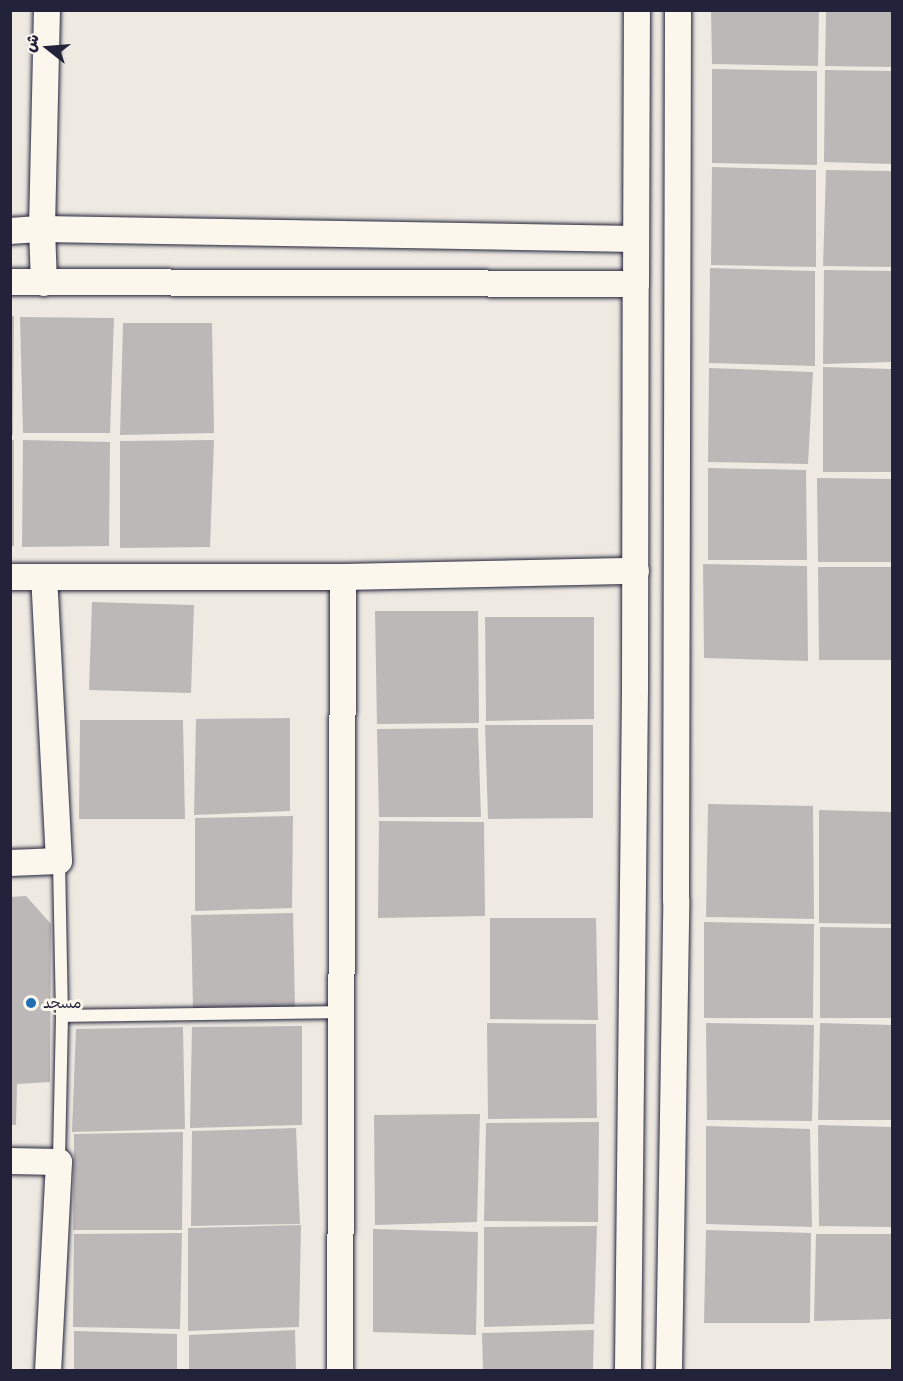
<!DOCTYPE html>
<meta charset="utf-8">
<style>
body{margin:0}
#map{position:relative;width:903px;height:1381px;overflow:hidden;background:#eeeae2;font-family:Delius,"Playpen Sans Arabic",sans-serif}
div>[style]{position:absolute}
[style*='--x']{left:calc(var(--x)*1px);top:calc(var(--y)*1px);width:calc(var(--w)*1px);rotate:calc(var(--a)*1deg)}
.building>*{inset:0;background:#bcb8b8}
.roads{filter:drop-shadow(0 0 2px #22223b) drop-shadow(0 0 2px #22223b)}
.lane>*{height:12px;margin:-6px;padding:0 6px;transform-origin:6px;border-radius:6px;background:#fbf7ec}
.street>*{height:26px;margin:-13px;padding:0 13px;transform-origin:13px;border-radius:13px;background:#fbf7ec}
.dots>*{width:16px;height:16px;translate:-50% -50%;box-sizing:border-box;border:3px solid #fbf7ec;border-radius:50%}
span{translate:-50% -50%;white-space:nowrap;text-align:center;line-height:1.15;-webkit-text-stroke:6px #fbf7ec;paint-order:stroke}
.poi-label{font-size:15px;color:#22223b}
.left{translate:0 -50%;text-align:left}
.frame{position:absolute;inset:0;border:12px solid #22223b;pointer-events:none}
.north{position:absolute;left:18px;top:18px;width:60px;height:60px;-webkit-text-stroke:4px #fbf7ec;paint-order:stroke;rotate:287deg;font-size:16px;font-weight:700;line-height:24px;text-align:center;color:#22223b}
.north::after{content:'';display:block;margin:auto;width:21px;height:27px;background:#22223b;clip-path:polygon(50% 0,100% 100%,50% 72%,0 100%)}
</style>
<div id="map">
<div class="building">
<div style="clip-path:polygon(711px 10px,819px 10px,818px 66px,712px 64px)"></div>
<div style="clip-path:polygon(826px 10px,892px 10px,892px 67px,825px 66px)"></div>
<div style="clip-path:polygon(712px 69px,817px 71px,817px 165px,712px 163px)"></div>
<div style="clip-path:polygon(825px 70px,892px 71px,892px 164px,824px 162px)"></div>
<div style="clip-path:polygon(712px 167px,816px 170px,816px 267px,711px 265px)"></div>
<div style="clip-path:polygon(826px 170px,892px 171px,892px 267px,823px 266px)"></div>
<div style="clip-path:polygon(710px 268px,815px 271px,815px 366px,709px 363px)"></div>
<div style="clip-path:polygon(824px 270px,892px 271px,892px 362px,823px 364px)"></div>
<div style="clip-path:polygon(10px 316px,14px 316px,13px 435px,10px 435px)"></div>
<div style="clip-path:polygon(20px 317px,114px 318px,110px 433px,23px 433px)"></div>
<div style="clip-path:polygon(123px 323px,212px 323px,214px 433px,120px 435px)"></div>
<div style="clip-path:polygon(823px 367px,892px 369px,892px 472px,823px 472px)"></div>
<div style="clip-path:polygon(709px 368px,813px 372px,808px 464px,708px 462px)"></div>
<div style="clip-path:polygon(10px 440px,14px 440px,14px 546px,10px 546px)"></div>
<div style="clip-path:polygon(23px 440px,110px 442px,109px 546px,22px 547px)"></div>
<div style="clip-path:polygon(214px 440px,210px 547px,120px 548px,120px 441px)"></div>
<div style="clip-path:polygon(708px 468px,806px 470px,807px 560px,708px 560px)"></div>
<div style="clip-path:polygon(817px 478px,892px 479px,892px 562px,818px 562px)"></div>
<div style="clip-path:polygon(703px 564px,807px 566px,808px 661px,704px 658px)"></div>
<div style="clip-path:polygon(818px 567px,892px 567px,892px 660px,819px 660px)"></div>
<div style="clip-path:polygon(92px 602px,194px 605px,191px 693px,89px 690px)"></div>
<div style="clip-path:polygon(375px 611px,478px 611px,479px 723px,377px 724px)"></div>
<div style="clip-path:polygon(485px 617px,594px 617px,594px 719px,486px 721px)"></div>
<div style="clip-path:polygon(290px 718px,290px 811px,194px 815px,196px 719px)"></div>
<div style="clip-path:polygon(80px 720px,183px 720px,185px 819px,79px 819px)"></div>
<div style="clip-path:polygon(485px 725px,593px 725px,593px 818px,488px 819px)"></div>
<div style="clip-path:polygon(478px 728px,481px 817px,379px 817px,377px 729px)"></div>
<div style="clip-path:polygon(708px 804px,813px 806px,814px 919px,706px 917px)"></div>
<div style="clip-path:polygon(819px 810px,892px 812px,892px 924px,819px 923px)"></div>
<div style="clip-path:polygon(293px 816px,292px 908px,195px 911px,195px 818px)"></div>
<div style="clip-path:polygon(379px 821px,484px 822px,485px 916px,378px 918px)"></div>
<div style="clip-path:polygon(26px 896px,51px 924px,50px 1082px,17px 1084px,16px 1125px,10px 1125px,10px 897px)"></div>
<div style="clip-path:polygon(293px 913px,295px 1008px,193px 1009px,191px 915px)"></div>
<div style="clip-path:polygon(490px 918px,596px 918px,598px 1020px,490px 1019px)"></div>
<div style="clip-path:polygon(704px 922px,814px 924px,813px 1018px,704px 1018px)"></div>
<div style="clip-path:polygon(820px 927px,892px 928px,892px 1018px,820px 1018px)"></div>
<div style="clip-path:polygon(487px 1023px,596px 1024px,597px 1118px,488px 1119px)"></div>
<div style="clip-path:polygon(706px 1023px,814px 1025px,812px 1121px,707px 1120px)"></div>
<div style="clip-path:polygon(820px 1023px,892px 1025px,892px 1120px,818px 1120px)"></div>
<div style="clip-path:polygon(302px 1026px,302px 1125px,190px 1128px,192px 1027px)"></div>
<div style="clip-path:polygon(183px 1027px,185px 1129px,72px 1132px,76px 1029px)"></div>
<div style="clip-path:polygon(480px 1114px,477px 1222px,375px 1225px,374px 1115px)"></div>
<div style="clip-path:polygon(599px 1122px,598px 1222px,484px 1221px,486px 1123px)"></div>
<div style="clip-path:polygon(818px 1125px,892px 1127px,892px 1227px,819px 1226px)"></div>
<div style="clip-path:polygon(706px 1126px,810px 1129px,812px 1227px,706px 1224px)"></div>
<div style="clip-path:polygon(296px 1128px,300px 1224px,191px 1226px,192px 1131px)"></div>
<div style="clip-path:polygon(183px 1132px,182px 1230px,73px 1230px,74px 1134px)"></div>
<div style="clip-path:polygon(301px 1225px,299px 1327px,188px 1331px,188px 1228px)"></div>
<div style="clip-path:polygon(597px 1226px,594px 1324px,484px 1327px,484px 1227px)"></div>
<div style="clip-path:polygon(373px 1229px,478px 1232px,476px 1335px,373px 1332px)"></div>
<div style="clip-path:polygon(706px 1230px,811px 1233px,810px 1323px,704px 1323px)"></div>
<div style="clip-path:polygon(182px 1233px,180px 1329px,73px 1327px,74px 1234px)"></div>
<div style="clip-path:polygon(816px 1234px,892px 1234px,892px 1319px,814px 1321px)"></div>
<div style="clip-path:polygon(295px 1330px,296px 1370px,189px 1370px,189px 1335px)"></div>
<div style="clip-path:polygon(594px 1330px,593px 1370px,483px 1370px,482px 1333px)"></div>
<div style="clip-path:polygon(74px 1331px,177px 1334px,177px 1370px,74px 1370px)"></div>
</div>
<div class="roads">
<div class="lane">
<div style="--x:59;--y:861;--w:155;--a:88.9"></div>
<div style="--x:62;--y:1016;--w:146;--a:91.2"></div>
<div style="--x:62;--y:1016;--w:279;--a:-0.8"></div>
</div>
<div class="street">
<div style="--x:10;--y:231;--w:32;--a:-4"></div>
<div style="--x:42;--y:229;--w:594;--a:0.96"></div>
<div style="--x:10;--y:282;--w:626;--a:0.18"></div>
<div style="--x:636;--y:284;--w:274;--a:-89.8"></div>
<div style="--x:44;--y:283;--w:54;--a:-92.1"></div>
<div style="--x:42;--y:229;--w:219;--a:-88.7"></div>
<div style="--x:10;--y:577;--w:333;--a:0"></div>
<div style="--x:343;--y:577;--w:293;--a:-1.2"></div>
<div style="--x:10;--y:863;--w:49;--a:-2.3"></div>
<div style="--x:59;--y:861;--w:283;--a:-93"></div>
<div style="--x:10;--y:1161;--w:49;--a:1.2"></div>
<div style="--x:59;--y:1162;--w:208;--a:93"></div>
<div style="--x:340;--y:1370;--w:793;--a:-89.78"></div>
<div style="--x:628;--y:1370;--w:683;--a:-89.41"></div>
<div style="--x:635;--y:687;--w:403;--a:-89.9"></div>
<div style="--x:669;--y:1370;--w:470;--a:-89.1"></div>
<div style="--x:676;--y:900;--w:890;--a:-89.87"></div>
</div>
</div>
<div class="dots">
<div style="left:31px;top:1003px;background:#1f6fb2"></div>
</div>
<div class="poi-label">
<span class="left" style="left:43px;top:1003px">مسجد</span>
</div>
<div class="frame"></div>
<div class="north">ش</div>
</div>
